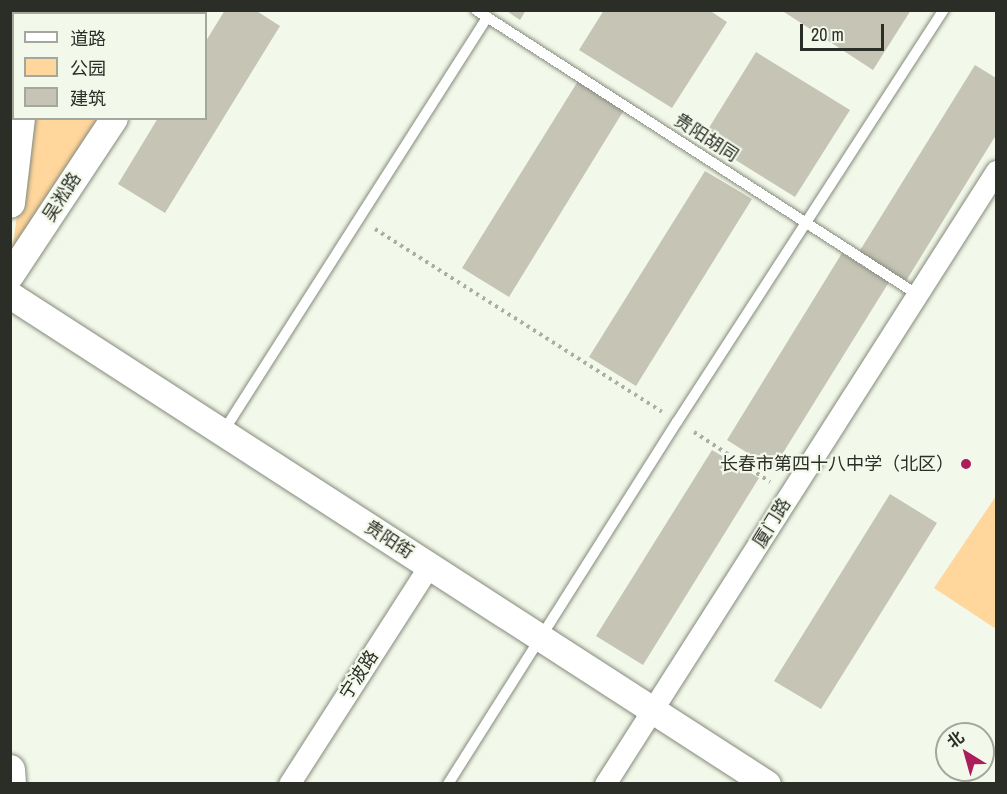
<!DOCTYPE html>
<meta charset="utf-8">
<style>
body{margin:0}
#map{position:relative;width:1007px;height:794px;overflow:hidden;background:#f3f9ea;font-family:"Archivo Narrow","Noto Sans SC",sans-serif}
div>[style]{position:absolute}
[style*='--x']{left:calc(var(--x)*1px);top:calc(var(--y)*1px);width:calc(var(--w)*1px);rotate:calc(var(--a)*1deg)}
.green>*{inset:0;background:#ffd69c}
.building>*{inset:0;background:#c5c4b5}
.path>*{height:4px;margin-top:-2px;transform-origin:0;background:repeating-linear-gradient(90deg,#aaaea3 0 3px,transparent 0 7.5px)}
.roads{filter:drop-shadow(0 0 2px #848a7c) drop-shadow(0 0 2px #848a7c)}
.service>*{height:10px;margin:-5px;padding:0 5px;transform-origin:5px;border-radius:5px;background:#fff}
.minor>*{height:21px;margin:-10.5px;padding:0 10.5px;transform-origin:10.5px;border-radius:10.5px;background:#fff}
.tertiary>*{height:27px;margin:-13.5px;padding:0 13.5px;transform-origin:13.5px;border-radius:13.5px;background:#fff}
.secondary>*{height:30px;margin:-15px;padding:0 15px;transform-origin:15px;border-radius:15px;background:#fff}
.dots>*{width:16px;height:16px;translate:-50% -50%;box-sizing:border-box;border:3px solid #f3f9ea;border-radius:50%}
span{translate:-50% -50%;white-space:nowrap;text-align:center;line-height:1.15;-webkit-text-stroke:4.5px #f3f9ea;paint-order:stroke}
.street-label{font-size:18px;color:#2b2d27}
.poi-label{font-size:18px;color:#2b2d27}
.right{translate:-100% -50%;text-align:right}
.frame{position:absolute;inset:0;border:12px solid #2b2d27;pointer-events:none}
.legend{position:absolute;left:12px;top:12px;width:195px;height:108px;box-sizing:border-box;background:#f3f9ea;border:2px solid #a3a79c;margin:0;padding:8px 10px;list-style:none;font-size:18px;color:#2b2d27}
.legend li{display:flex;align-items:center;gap:12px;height:30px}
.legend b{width:30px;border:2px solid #a3a79c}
.north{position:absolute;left:935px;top:722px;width:60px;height:60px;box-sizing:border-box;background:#f3f9ea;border:2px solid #a3a79c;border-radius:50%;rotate:323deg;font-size:16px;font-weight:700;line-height:24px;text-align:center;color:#2b2d27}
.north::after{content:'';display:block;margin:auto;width:21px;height:27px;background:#ab1d5b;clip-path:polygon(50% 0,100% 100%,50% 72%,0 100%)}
.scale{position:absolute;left:800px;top:24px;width:84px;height:27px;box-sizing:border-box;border:3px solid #2b2d27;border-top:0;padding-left:8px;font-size:18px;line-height:21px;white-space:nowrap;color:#2b2d27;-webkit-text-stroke:4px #f3f9ea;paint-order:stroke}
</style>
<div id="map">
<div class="green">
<div style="clip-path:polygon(117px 11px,172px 11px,170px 13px,114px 14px)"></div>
<div style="clip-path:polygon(30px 119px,105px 119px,11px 260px)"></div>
<div style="clip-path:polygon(996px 496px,996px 629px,934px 588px)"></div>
</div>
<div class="building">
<div style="clip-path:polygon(225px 10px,255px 10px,280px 26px,165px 213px,118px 184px,158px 118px,206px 118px,206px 41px)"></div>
<div style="clip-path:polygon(505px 10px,526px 10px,520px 20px)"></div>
<div style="clip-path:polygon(604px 10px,709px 10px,727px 22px,672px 108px,579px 50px)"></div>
<div style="clip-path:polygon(781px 10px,911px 10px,873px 70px)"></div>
<div style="clip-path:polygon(756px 52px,850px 110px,795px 197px,702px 139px)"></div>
<div style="clip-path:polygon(975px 65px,996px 78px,996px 135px,906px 281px,859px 252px)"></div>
<div style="clip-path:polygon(578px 81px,624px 110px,509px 297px,462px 268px)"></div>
<div style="clip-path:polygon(705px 171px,752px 199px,636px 386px,589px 357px)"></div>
<div style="clip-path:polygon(842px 253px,889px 282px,773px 469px,727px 440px)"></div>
<div style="clip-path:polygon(712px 450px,759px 478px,643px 665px,596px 636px)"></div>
<div style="clip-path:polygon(890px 494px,937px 523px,821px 709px,774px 681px)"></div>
</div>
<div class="path">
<div style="--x:375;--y:229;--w:340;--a:32.5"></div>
<div style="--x:694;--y:432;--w:91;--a:33.3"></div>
</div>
<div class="roads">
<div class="service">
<div style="--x:476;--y:10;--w:526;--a:32.81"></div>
<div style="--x:223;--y:432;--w:492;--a:-57.5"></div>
<div style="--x:448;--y:784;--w:428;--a:-57.7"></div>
<div style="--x:677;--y:422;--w:491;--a:-57.1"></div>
</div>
<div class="minor">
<div style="--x:289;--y:784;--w:259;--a:-57.3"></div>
<div style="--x:605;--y:784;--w:727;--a:-57.47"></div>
</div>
<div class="tertiary">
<div style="--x:183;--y:14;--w:4;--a:-63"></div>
<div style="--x:10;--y:275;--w:188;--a:-56.5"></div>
<div style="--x:10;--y:295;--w:901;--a:32.86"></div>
</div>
<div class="secondary">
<div style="--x:31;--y:14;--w:4;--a:-76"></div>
<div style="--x:10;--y:37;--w:5;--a:-37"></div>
<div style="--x:10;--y:203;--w:86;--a:-83.3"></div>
<div style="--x:10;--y:770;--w:14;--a:86"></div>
</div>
</div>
<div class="dots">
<div style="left:966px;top:464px;background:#ab1d5b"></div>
</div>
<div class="street-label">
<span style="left:706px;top:138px;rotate:33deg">贵阳胡同</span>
<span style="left:62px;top:197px;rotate:-57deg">吴淞路</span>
<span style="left:772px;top:523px;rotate:-58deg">厦门路</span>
<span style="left:389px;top:540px;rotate:33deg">贵阳街</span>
<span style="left:359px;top:675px;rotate:-57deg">宁波路</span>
</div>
<div class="poi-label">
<span class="right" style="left:954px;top:464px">长春市第四十八中学（北区）</span>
</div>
<div class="frame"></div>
<ul class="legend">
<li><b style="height:8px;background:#fff"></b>道路</li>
<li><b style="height:16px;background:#ffd69c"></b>公园</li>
<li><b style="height:16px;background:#c5c4b5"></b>建筑</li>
</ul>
<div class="north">北</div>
<div class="scale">20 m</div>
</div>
